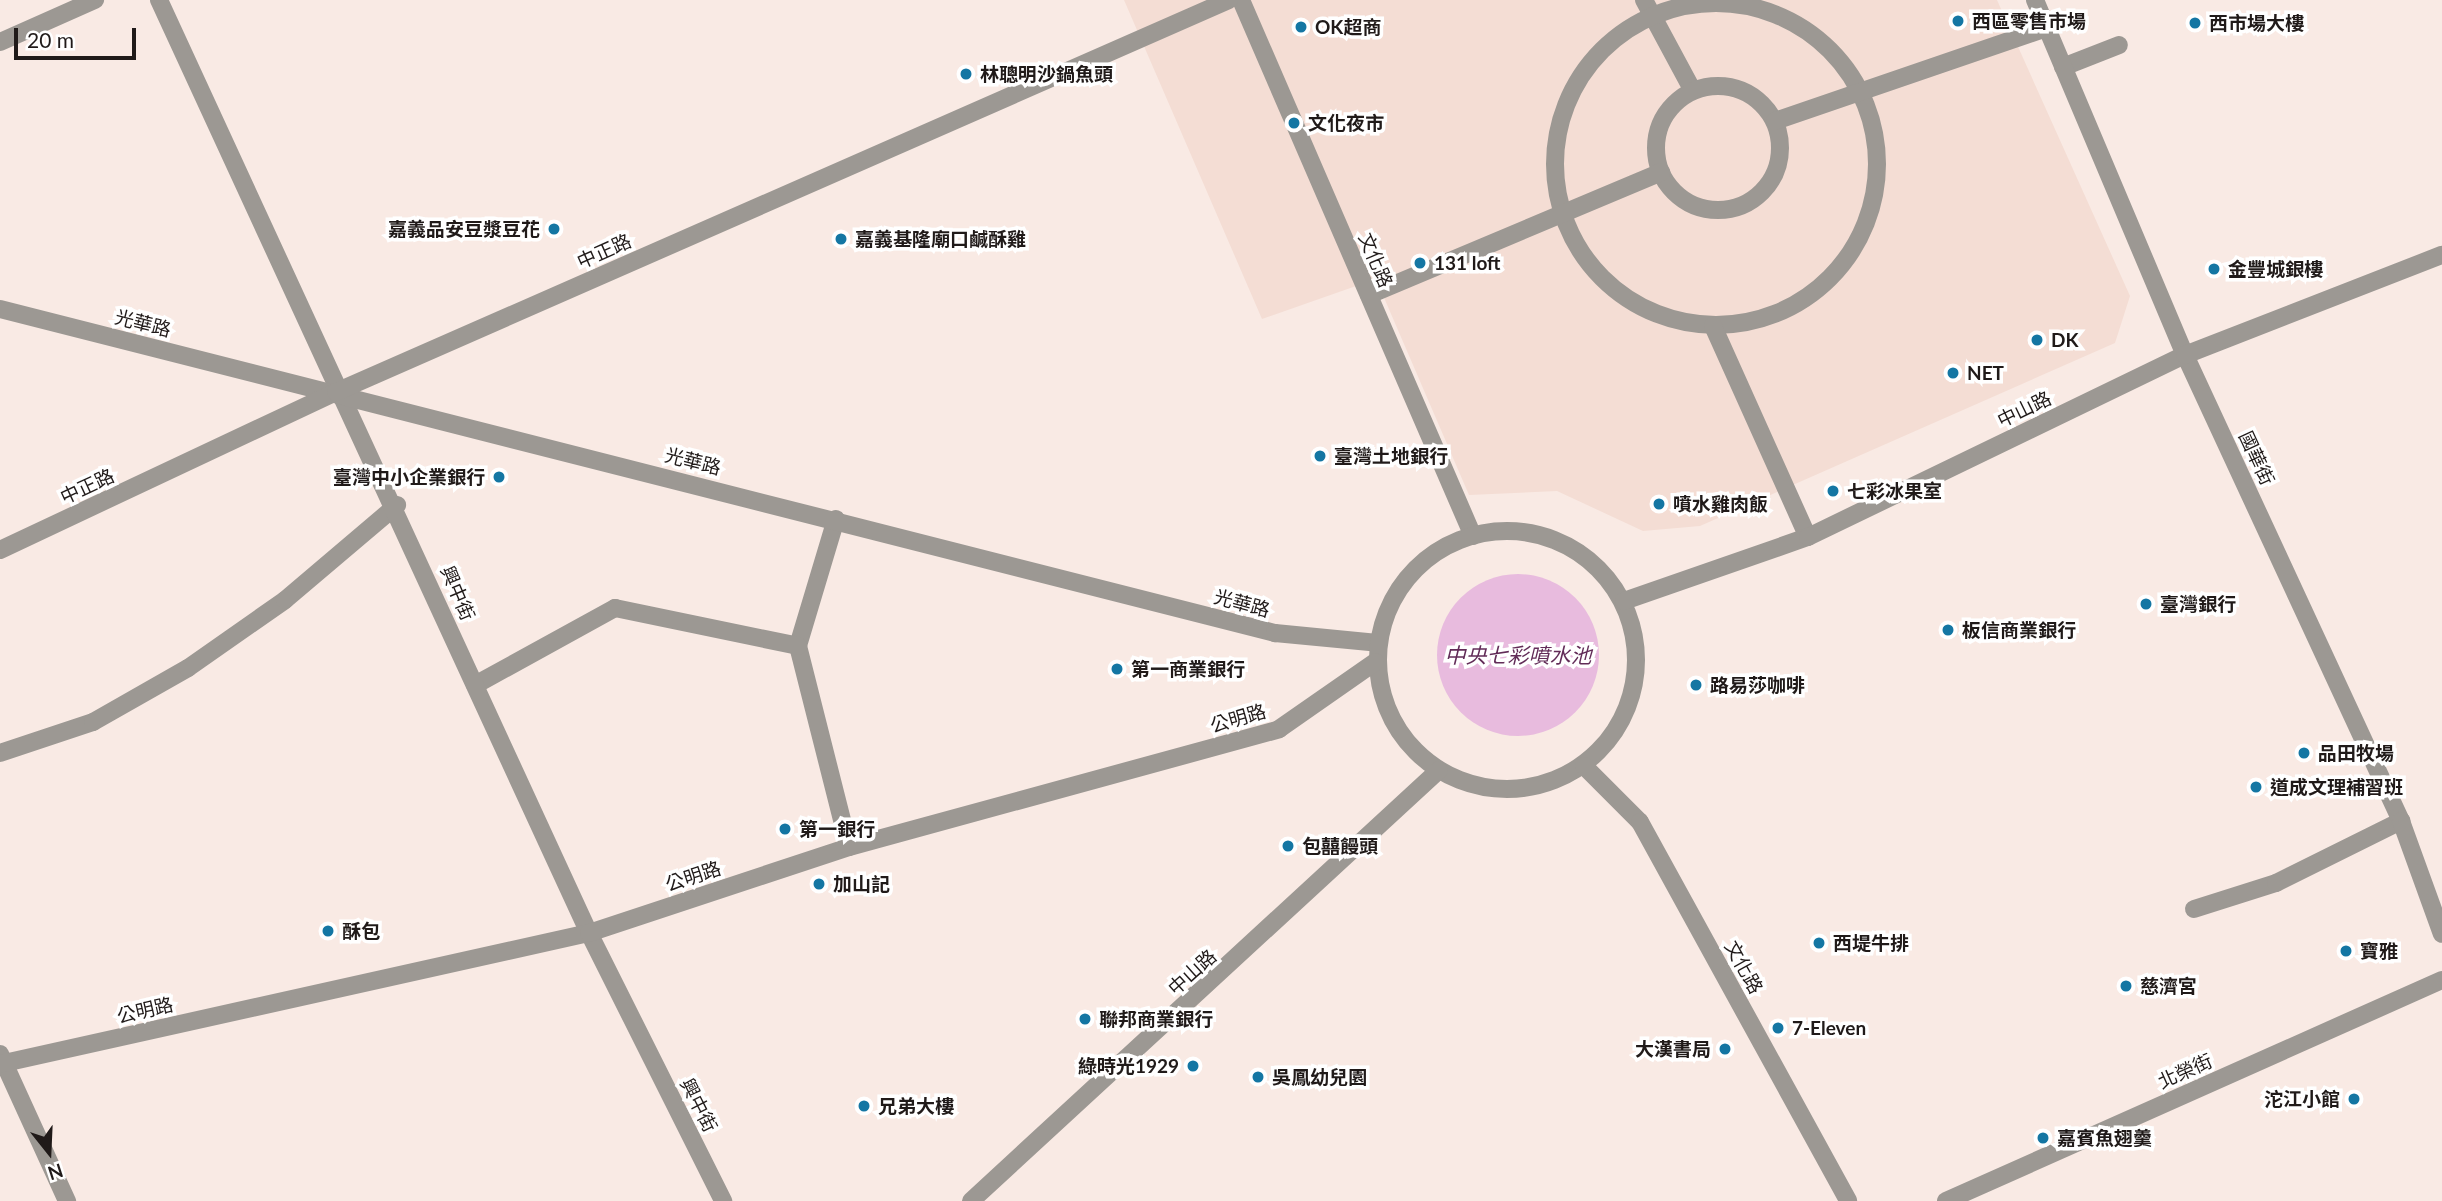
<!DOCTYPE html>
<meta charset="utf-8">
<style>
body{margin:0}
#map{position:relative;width:2442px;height:1201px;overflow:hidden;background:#f9eae4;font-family:Lato,"Noto Sans TC",sans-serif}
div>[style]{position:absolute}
.built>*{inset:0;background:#f4ddd4}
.water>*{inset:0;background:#e8bbde}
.round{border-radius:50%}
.service>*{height:18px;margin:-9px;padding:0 9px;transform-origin:9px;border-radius:9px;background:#9c9893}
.service>.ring{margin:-9px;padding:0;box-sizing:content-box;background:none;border:18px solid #9c9893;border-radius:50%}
.minor>*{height:18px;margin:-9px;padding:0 9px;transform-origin:9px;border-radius:9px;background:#9c9893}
.tertiary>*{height:18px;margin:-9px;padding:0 9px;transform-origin:9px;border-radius:9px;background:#9c9893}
.tertiary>.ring{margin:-9px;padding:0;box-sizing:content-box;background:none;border:18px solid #9c9893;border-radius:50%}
.dots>*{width:19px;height:19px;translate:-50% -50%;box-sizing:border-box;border:4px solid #fff;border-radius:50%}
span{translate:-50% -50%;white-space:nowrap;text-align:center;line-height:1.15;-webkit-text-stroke:7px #fff;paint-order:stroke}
.poi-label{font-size:19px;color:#201a19;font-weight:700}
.left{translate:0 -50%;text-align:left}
.right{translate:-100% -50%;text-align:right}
.street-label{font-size:19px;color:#201a19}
.water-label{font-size:21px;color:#622c58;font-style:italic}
.north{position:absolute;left:14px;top:1117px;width:70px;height:70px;-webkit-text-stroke:5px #fff;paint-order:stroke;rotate:162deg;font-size:19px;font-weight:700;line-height:28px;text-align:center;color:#201a19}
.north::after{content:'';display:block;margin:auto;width:24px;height:32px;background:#201a19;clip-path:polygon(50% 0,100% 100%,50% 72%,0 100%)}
.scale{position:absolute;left:14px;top:28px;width:122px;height:32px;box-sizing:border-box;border:4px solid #201a19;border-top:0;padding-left:9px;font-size:21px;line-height:24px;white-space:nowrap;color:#201a19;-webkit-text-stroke:5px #fff;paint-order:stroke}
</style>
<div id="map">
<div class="built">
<i style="clip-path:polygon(1124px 0,1997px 0,2130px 296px,2115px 343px,1700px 526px,1643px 531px,1557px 491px,1469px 495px,1376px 279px,1262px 319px)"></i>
</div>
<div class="water">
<i class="round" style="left:1437px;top:574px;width:162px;height:162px"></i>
</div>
<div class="service">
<i style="left:1644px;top:0;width:103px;rotate:61.7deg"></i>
<i class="ring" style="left:1555px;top:3px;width:304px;height:304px"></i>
<i style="left:2063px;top:67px;width:60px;rotate:-21.4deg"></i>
<i class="ring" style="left:1656px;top:86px;width:106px;height:106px"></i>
<i style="left:1775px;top:121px;width:287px;rotate:-18.9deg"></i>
<i style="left:1369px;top:295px;width:317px;rotate:-22.8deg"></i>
<i style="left:1713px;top:326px;width:231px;rotate:65.8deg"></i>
<i style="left:836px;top:519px;width:133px;rotate:106.7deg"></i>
<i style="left:798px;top:646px;width:207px;rotate:75.8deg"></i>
<i style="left:475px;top:685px;width:160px;rotate:-28.8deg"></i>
<i style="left:615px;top:608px;width:187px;rotate:11.7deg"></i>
<i style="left:0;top:753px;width:98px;rotate:-18.4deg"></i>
<i style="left:93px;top:722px;width:109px;rotate:-29.6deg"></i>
<i style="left:188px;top:668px;width:118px;rotate:-35deg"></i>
<i style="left:285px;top:600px;width:147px;rotate:-40.3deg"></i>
<i style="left:2194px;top:909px;width:86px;rotate:-17.6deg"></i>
<i style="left:2276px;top:883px;width:140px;rotate:-26.4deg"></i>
</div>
<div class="minor">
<i style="left:159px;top:0;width:1027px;rotate:65.26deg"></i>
<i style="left:589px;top:933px;width:300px;rotate:63.4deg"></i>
<i style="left:1241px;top:0;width:584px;rotate:66.6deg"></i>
<i style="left:2035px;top:0;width:385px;rotate:67.1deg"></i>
<i style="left:2185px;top:355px;width:514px;rotate:65.13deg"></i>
<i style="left:2401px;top:821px;width:120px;rotate:70.1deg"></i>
<i style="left:0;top:42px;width:104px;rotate:-23.9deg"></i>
<i style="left:0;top:309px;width:1316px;rotate:14.26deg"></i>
<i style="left:1275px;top:633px;width:103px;rotate:5.5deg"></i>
<i style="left:0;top:550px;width:371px;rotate:-25.2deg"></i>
<i style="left:336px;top:392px;width:975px;rotate:-23.7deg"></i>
<i style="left:0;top:1054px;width:162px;rotate:65.5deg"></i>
<i style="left:1946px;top:1201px;width:543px;rotate:-24.02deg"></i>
</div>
<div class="tertiary">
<i class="ring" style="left:1378px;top:531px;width:240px;height:240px"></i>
<i style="left:1624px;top:601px;width:195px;rotate:-19.2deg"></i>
<i style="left:1808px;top:537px;width:419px;rotate:-25.8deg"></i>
<i style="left:2185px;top:355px;width:276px;rotate:-21.3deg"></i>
<i style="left:1584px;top:766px;width:79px;rotate:45deg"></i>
<i style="left:1640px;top:822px;width:432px;rotate:61.2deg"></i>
<i style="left:0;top:1064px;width:603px;rotate:-12.54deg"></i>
<i style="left:589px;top:933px;width:274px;rotate:-18.3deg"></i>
<i style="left:849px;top:847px;width:446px;rotate:-15.3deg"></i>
<i style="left:1279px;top:729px;width:117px;rotate:-34.9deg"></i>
<i style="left:971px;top:1201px;width:636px;rotate:-42.64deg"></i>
</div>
<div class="dots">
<i style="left:1958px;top:21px;background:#1476a3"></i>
<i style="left:2195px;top:23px;background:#1476a3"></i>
<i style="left:1301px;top:27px;background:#1476a3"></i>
<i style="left:966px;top:74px;background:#1476a3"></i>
<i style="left:1294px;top:123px;background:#1476a3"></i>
<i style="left:554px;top:229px;background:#1476a3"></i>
<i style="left:841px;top:239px;background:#1476a3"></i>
<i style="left:1420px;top:263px;background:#1476a3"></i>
<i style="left:2214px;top:269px;background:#1476a3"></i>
<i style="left:2037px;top:340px;background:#1476a3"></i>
<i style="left:1953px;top:373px;background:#1476a3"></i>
<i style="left:1320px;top:456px;background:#1476a3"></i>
<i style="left:499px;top:477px;background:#1476a3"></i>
<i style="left:1833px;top:491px;background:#1476a3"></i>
<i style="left:1659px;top:504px;background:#1476a3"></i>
<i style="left:2146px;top:604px;background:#1476a3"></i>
<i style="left:1948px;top:630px;background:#1476a3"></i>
<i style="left:1117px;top:669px;background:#1476a3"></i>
<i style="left:1696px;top:685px;background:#1476a3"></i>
<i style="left:2304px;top:753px;background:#1476a3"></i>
<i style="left:2256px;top:787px;background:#1476a3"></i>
<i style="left:785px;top:829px;background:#1476a3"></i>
<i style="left:1288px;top:846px;background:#1476a3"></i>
<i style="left:819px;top:884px;background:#1476a3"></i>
<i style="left:328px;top:931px;background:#1476a3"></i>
<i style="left:1819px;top:943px;background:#1476a3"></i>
<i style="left:2346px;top:951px;background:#1476a3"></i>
<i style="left:2126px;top:986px;background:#1476a3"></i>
<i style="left:1085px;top:1019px;background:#1476a3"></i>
<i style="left:1778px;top:1028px;background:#1476a3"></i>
<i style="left:1725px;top:1049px;background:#1476a3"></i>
<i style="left:1193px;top:1066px;background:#1476a3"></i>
<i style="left:1258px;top:1077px;background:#1476a3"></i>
<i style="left:2354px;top:1099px;background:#1476a3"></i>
<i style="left:864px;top:1106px;background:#1476a3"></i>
<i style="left:2043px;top:1138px;background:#1476a3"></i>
</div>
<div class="poi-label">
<span class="left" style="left:1972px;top:21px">西區零售市場</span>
<span class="left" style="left:2209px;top:23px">西市場大樓</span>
<span class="left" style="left:1315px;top:27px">OK超商</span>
<span class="left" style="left:980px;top:74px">林聰明沙鍋魚頭</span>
<span class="left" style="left:1308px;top:123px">文化夜市</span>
<span class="right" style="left:540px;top:229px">嘉義品安豆漿豆花</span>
<span class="left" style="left:855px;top:239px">嘉義基隆廟口鹹酥雞</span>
<span class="left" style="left:1434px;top:263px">131 loft</span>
<span class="left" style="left:2228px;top:269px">金豐城銀樓</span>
<span class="left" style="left:2051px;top:340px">DK</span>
<span class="left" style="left:1967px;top:373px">NET</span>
<span class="left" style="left:1334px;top:456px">臺灣土地銀行</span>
<span class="right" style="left:485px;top:477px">臺灣中小企業銀行</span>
<span class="left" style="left:1847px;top:491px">七彩冰果室</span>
<span class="left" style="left:1673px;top:504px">噴水雞肉飯</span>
<span class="left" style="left:2160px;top:604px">臺灣銀行</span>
<span class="left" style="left:1962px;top:630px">板信商業銀行</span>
<span class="left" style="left:1131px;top:669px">第一商業銀行</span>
<span class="left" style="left:1710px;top:685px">路易莎咖啡</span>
<span class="left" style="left:2318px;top:753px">品田牧場</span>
<span class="left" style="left:2270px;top:787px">道成文理補習班</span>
<span class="left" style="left:799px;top:829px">第一銀行</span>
<span class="left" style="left:1302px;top:846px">包囍饅頭</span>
<span class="left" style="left:833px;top:884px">加山記</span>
<span class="left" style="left:342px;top:931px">酥包</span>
<span class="left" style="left:1833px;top:943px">西堤牛排</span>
<span class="left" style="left:2360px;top:951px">寶雅</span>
<span class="left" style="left:2140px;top:986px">慈濟宮</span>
<span class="left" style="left:1099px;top:1019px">聯邦商業銀行</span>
<span class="left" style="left:1792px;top:1028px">7-Eleven</span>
<span class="right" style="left:1711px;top:1049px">大漢書局</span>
<span class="right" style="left:1179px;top:1066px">綠時光1929</span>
<span class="left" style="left:1272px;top:1077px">吳鳳幼兒園</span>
<span class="right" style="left:2340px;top:1099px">沱江小館</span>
<span class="left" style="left:878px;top:1106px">兄弟大樓</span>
<span class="left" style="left:2057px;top:1138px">嘉賓魚翅羹</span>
</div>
<div class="street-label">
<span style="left:604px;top:251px;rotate:-24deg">中正路</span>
<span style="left:1376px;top:260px;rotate:67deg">文化路</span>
<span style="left:143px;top:323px;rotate:14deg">光華路</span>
<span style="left:2024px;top:409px;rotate:-26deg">中山路</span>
<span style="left:2257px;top:458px;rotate:65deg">國華街</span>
<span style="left:693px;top:461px;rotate:14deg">光華路</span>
<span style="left:87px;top:486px;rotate:-25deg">中正路</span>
<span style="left:458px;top:593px;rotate:67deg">興中街</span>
<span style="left:1242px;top:603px;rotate:15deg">光華路</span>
<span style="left:1238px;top:718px;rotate:-16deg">公明路</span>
<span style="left:693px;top:876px;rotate:-18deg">公明路</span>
<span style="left:1744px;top:967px;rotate:61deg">文化路</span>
<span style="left:1192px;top:972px;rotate:-42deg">中山路</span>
<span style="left:145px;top:1010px;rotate:-13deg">公明路</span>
<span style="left:2185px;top:1071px;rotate:-24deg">北榮街</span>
<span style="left:699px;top:1105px;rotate:63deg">興中街</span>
</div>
<div class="water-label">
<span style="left:1518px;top:655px">中央七彩噴水池</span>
</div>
<div class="north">N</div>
<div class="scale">20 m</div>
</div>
